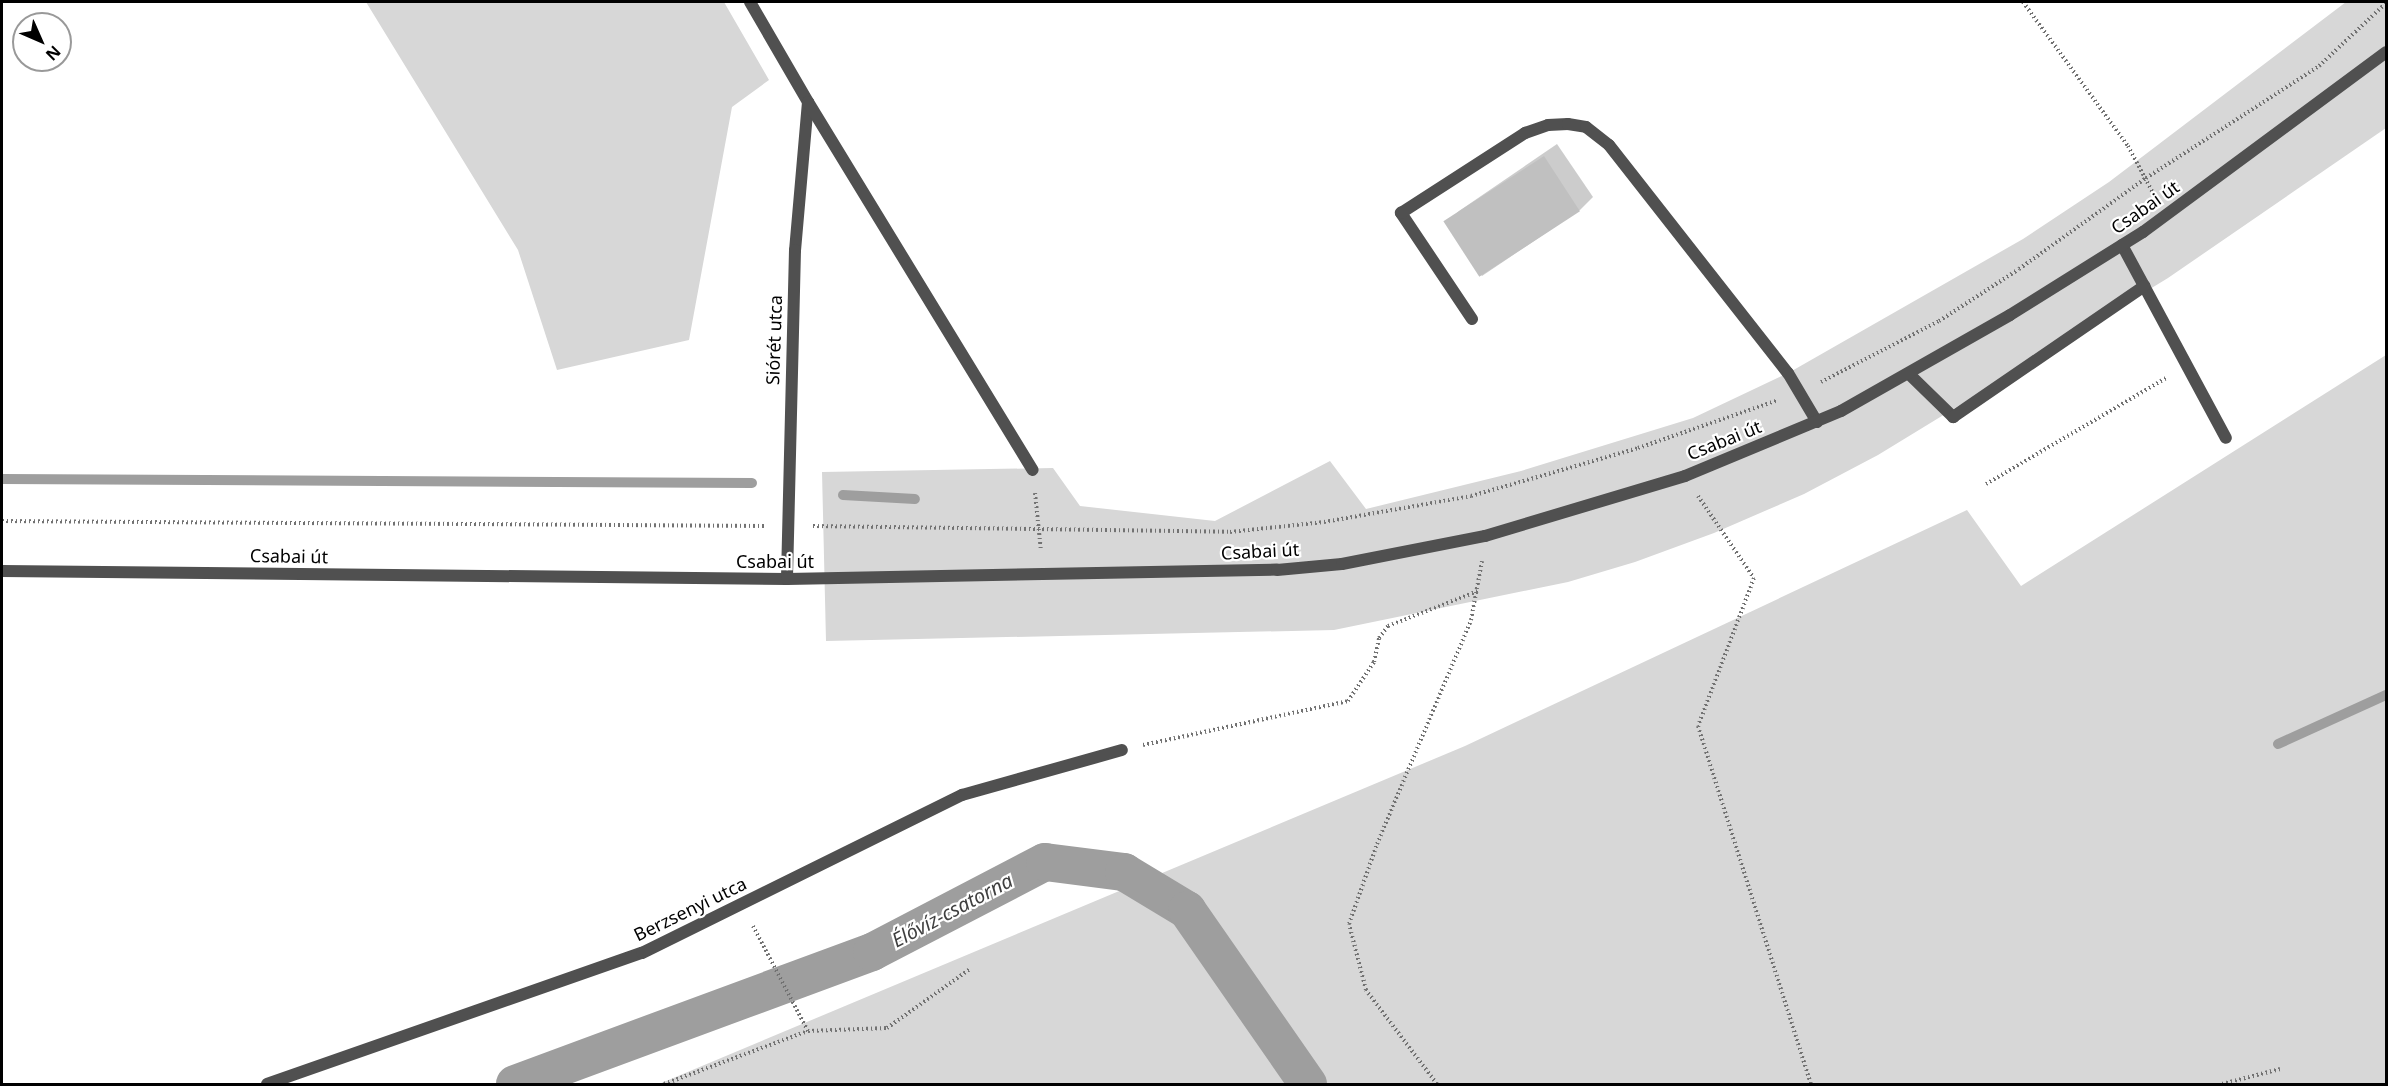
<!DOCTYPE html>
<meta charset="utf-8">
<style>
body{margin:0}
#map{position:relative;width:2388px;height:1086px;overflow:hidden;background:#fff;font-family:"Noto Sans",sans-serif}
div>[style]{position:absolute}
.green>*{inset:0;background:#d7d7d7}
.shadow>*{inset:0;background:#0003}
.stream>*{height:10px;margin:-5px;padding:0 5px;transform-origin:5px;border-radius:5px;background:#9e9e9e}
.canal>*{height:38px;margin:-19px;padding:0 19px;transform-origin:19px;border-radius:19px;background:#9e9e9e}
.building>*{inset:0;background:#c0c0c0;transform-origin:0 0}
.path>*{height:4px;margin-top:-2px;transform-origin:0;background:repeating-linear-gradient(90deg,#727272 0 1.5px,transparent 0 4.5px)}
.service>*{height:12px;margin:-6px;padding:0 6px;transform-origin:6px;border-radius:6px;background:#505050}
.minor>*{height:12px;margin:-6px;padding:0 6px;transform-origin:6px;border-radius:6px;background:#505050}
.tertiary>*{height:12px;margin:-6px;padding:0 6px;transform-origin:6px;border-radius:6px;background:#505050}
span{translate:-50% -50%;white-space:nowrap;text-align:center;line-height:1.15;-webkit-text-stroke:4.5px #fff;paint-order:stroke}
.street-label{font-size:18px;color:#000}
.water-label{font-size:20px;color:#3f3f3f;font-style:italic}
.frame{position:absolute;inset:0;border:3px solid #000;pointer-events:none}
.north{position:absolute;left:12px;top:12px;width:60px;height:60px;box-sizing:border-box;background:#fff;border:2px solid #999;border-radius:50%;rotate:135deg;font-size:16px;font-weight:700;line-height:24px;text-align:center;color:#000}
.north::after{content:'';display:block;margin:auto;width:21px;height:27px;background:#000;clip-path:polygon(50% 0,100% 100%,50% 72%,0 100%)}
</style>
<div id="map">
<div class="green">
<i style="clip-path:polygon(366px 2px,724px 2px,769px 80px,732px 107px,689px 340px,557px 370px,518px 250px)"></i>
<i style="clip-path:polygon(2346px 2px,2386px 2px,2386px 128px,2168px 278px,1878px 455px,1804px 494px,1714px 533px,1635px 562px,1568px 582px,1334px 630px,826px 641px,822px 472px,1053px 468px,1080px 506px,1215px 521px,1330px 461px,1366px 509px,1521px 471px,1693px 418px,1790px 372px,2023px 239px,2109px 182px)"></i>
<i style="clip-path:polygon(2386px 355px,2386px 1084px,659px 1084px,1465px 746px,1967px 510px,2021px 586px)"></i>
</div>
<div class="shadow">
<i style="clip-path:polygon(1557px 144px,1593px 197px,1580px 210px,1482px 276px,1446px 224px,1459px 211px)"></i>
</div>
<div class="stream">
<i style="left:2px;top:479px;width:750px;rotate:0.31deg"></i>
<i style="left:843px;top:495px;width:72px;rotate:3.2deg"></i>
<i style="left:2278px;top:744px;width:119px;rotate:-24.4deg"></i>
</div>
<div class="canal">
<i style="left:515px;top:1084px;width:381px;rotate:-20.3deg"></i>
<i style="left:872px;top:952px;width:195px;rotate:-27.5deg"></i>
<i style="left:1045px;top:862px;width:80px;rotate:7.2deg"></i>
<i style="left:1124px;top:872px;width:74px;rotate:31.1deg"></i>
<i style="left:1187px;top:910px;width:212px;rotate:55.2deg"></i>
</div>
<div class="building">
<i style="left:1544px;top:156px;width:66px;height:120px;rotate:57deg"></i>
</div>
<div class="path">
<i style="left:2023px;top:2px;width:178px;rotate:53.9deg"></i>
<i style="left:2128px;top:146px;width:55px;rotate:62deg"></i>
<i style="left:1821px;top:382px;width:133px;rotate:-27.3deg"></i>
<i style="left:1939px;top:321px;width:95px;rotate:-33deg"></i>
<i style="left:2019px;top:269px;width:156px;rotate:-35.6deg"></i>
<i style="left:2146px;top:178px;width:206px;rotate:-32.9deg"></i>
<i style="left:2319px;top:66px;width:92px;rotate:-43.2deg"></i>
<i style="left:1986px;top:484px;width:209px;rotate:-30.5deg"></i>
<i style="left:1035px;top:493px;width:58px;rotate:84.1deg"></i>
<i style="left:1698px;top:496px;width:99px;rotate:55.7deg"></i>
<i style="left:1754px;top:578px;width:158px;rotate:110.7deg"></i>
<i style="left:1698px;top:726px;width:375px;rotate:72.5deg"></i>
<i style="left:2px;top:521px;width:762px;rotate:0.38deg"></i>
<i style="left:813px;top:526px;width:417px;rotate:0.8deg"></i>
<i style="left:1230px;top:532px;width:95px;rotate:-6.1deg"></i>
<i style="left:1324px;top:522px;width:149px;rotate:-10deg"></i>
<i style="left:1471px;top:496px;width:174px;rotate:-16deg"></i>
<i style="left:1638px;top:448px;width:148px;rotate:-18.9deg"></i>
<i style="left:1143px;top:745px;width:210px;rotate:-12.1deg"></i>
<i style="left:1348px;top:701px;width:47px;rotate:-56.3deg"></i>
<i style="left:1374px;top:662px;width:25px;rotate:-78deg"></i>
<i style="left:1379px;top:638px;width:15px;rotate:-53deg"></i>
<i style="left:1388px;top:626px;width:97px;rotate:-21.3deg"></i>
<i style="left:753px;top:926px;width:119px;rotate:62.4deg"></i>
<i style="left:664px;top:1084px;width:153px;rotate:-20.2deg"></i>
<i style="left:808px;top:1031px;width:79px;rotate:-2.2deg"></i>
<i style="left:887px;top:1028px;width:102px;rotate:-35.4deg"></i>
<i style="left:1437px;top:1084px;width:118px;rotate:-127.1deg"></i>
<i style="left:1366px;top:990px;width:68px;rotate:-104.4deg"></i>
<i style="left:1349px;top:924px;width:85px;rotate:-70.7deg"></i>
<i style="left:1377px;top:844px;width:243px;rotate:-67.2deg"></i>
<i style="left:1471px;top:620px;width:60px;rotate:-79.4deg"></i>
<i style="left:2222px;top:1084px;width:60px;rotate:-14.5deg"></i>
</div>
<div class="service">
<i style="left:2122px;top:245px;width:219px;rotate:61.7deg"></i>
<i style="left:1472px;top:319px;width:128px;rotate:-123.8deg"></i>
<i style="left:1401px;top:213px;width:148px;rotate:-32.8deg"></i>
<i style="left:1525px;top:133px;width:24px;rotate:-19deg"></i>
<i style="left:1548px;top:125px;width:20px;rotate:-3deg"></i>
<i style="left:1568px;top:124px;width:18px;rotate:9deg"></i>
<i style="left:1586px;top:127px;width:29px;rotate:38deg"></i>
<i style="left:1609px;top:145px;width:290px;rotate:51.9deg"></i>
<i style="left:1788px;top:373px;width:57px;rotate:59.4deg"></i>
<i style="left:1909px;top:374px;width:62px;rotate:44.3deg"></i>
<i style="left:1953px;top:417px;width:232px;rotate:-34.4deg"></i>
</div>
<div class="minor">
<i style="left:750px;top:2px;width:116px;rotate:59.9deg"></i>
<i style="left:808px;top:102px;width:149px;rotate:95deg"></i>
<i style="left:795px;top:250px;width:329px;rotate:91.4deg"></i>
<i style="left:808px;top:102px;width:431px;rotate:58.6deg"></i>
<i style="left:267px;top:1084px;width:397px;rotate:-19.3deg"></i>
<i style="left:642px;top:953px;width:357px;rotate:-26.3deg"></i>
<i style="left:962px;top:795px;width:166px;rotate:-15.7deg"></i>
</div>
<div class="tertiary">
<i style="left:2px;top:571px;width:785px;rotate:0.58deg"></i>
<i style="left:787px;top:579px;width:490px;rotate:-1.1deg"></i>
<i style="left:1277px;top:570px;width:65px;rotate:-5.3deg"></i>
<i style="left:1342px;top:564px;width:146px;rotate:-11.1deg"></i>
<i style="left:1485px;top:536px;width:209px;rotate:-16.7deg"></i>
<i style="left:1685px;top:476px;width:169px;rotate:-22.6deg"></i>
<i style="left:1841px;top:411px;width:194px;rotate:-29.6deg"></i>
<i style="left:2010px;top:315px;width:157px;rotate:-32deg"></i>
<i style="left:2143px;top:232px;width:302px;rotate:-36.5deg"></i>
</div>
<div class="street-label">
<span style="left:2145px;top:207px;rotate:-35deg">Csabai út</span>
<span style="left:774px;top:340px;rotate:-88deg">Siórét utca</span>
<span style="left:1724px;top:440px;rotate:-22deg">Csabai út</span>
<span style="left:1260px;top:551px;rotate:-3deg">Csabai út</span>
<span style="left:289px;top:556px;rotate:1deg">Csabai út</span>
<span style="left:775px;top:561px">Csabai út</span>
<span style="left:690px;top:909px;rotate:-26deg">Berzsenyi utca</span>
</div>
<div class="water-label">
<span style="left:952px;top:910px;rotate:-28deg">Élővíz-csatorna</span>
</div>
<div class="frame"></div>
<div class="north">N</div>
</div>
